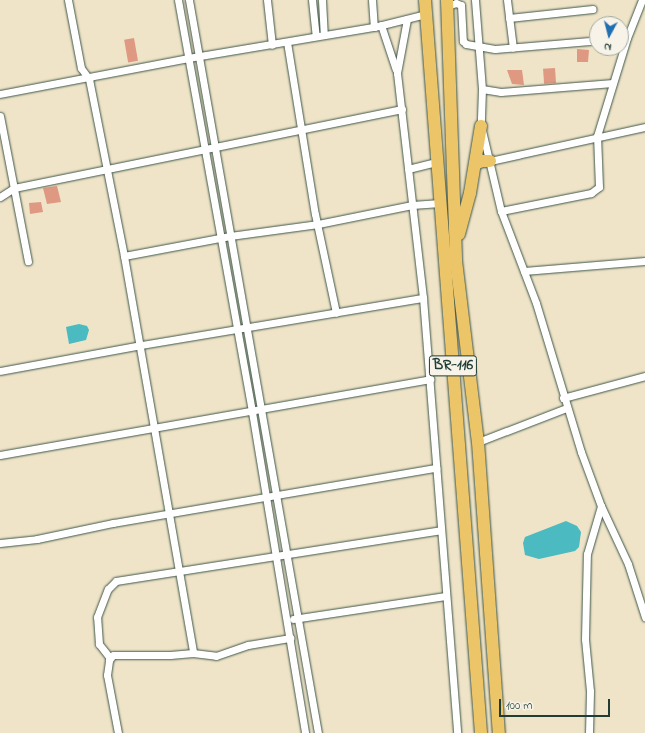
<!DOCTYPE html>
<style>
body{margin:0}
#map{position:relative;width:645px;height:733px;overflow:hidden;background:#efe4c7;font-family:"Indie Flower",sans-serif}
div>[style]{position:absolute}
.water>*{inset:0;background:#4bbac1}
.building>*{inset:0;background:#df9982;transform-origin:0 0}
.roads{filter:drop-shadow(0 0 1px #3e564a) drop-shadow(0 0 1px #3e564a)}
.minor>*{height:7px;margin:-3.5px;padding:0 3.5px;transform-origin:3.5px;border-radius:3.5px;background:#fff}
.trunk>*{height:12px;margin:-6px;padding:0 6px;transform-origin:6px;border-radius:6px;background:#edc569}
span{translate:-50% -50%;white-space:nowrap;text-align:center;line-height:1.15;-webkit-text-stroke:3px #f7f3e8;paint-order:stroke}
.shield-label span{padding:1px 3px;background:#f7f3e8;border:1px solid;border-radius:3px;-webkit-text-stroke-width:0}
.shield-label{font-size:15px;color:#1f3d34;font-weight:700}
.north{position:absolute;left:589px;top:16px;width:40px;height:40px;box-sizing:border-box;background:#f7f3e8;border:1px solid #a1aaa0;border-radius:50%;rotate:187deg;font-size:11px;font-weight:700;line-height:16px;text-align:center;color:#1f3d34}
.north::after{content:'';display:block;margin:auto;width:14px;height:18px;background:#1f6fb2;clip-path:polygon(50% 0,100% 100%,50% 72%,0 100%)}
.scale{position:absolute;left:499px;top:699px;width:111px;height:18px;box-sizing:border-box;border:2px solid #1f3d34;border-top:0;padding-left:5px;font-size:12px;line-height:14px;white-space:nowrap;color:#1f3d34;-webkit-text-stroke:3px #f7f3e8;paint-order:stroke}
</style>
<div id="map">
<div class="water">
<i style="clip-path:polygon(79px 324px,87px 326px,89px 330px,86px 340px,69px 344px,66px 327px)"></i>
<i style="clip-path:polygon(566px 521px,577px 526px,581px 532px,579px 547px,575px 551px,539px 559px,525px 555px,523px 543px,525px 537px)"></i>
</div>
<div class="building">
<i style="left:134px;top:38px;width:23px;height:10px;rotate:80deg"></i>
<i style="clip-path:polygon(577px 49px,589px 50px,588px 62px,577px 62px)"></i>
<i style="left:555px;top:68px;width:15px;height:12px;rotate:86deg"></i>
<i style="clip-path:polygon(507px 70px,522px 70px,524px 85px,512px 84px)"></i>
<i style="clip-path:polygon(57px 186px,61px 202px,47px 204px,43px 188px)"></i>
<i style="clip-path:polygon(41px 202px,43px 212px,30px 214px,29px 203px)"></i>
</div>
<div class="roads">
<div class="minor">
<i style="left:68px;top:0;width:69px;rotate:79.2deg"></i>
<i style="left:81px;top:68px;width:14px;rotate:54deg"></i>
<i style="left:89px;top:79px;width:180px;rotate:78.8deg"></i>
<i style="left:124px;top:256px;width:403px;rotate:80.1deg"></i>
<i style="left:178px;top:0;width:419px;rotate:79.8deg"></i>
<i style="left:252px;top:412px;width:325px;rotate:80.6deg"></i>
<i style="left:189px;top:0;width:744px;rotate:80.02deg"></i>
<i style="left:267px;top:0;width:45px;rotate:83.7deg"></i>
<i style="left:312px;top:0;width:36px;rotate:84deg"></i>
<i style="left:322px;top:0;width:35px;rotate:87deg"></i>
<i style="left:372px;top:0;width:27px;rotate:86deg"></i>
<i style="left:475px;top:0;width:89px;rotate:85.5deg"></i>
<i style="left:482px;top:89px;width:37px;rotate:92deg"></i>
<i style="left:481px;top:126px;width:87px;rotate:76.8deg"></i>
<i style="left:501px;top:211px;width:98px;rotate:69.2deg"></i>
<i style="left:536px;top:303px;width:156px;rotate:73.2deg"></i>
<i style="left:581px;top:452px;width:58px;rotate:69.7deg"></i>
<i style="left:601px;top:506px;width:64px;rotate:65deg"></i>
<i style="left:628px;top:564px;width:56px;rotate:72.2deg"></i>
<i style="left:507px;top:0;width:48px;rotate:82.9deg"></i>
<i style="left:447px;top:6px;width:9px;rotate:-18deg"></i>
<i style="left:456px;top:3px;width:5px;rotate:22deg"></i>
<i style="left:461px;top:5px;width:36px;rotate:87deg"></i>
<i style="left:463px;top:41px;width:4px;rotate:45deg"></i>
<i style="left:466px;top:44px;width:29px;rotate:10deg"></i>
<i style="left:495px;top:49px;width:95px;rotate:-4.8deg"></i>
<i style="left:509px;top:18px;width:84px;rotate:-6.1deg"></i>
<i style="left:407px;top:19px;width:55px;rotate:100.5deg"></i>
<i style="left:397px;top:73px;width:226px;rotate:83.4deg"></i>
<i style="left:423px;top:298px;width:436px;rotate:85.5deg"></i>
<i style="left:381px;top:25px;width:47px;rotate:71.6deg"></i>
<i style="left:287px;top:42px;width:174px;rotate:80.8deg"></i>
<i style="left:315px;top:214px;width:101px;rotate:78deg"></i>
<i style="left:482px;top:89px;width:19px;rotate:9deg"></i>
<i style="left:501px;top:92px;width:112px;rotate:-4.6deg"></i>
<i style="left:0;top:94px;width:191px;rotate:-10.8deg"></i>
<i style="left:188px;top:58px;width:189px;rotate:-9.5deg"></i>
<i style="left:374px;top:27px;width:54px;rotate:-14deg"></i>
<i style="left:0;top:116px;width:148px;rotate:79.1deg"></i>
<i style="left:490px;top:161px;width:159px;rotate:-12.4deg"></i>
<i style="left:408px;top:169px;width:30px;rotate:-14deg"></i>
<i style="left:0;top:197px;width:17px;rotate:-33deg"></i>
<i style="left:14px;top:188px;width:396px;rotate:-11.5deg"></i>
<i style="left:501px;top:211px;width:92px;rotate:-11.3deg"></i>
<i style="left:591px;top:193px;width:10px;rotate:-37deg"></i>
<i style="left:599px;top:187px;width:51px;rotate:-92.2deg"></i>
<i style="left:597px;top:136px;width:102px;rotate:-73deg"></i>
<i style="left:627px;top:38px;width:41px;rotate:-68.5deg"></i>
<i style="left:124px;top:256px;width:108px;rotate:-10.7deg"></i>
<i style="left:230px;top:236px;width:89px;rotate:-7.8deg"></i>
<i style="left:318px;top:224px;width:96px;rotate:-11.4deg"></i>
<i style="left:412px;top:205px;width:28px;rotate:-4deg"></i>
<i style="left:524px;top:271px;width:121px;rotate:-4.7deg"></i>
<i style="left:0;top:371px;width:143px;rotate:-10.4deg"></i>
<i style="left:141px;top:345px;width:286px;rotate:-9.5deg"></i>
<i style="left:563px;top:398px;width:85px;rotate:-15deg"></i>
<i style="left:478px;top:442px;width:94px;rotate:-21.1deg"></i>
<i style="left:0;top:455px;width:437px;rotate:-10deg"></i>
<i style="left:0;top:543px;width:37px;rotate:-6deg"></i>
<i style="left:37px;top:539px;width:78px;rotate:-11.9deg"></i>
<i style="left:113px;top:523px;width:328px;rotate:-9.7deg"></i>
<i style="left:293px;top:619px;width:154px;rotate:-8.6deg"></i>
<i style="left:110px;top:658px;width:18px;rotate:-128deg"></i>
<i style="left:99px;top:644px;width:27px;rotate:-94deg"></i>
<i style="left:97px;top:617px;width:30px;rotate:-69deg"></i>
<i style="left:108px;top:589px;width:11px;rotate:-45deg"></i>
<i style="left:116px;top:581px;width:328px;rotate:-8.9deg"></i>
<i style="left:118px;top:733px;width:59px;rotate:-100.7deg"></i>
<i style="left:107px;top:675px;width:15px;rotate:-82deg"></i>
<i style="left:109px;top:660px;width:6px;rotate:-51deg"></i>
<i style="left:113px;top:655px;width:57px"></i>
<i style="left:170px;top:655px;width:23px;rotate:-5deg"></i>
<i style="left:193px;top:653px;width:23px;rotate:7deg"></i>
<i style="left:216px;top:656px;width:34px;rotate:-19deg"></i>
<i style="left:248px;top:645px;width:43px;rotate:-9.5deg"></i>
<i style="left:589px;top:733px;width:42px;rotate:-88.6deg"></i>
<i style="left:590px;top:691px;width:52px;rotate:-95.5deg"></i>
<i style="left:585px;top:639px;width:85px;rotate:-88.7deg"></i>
<i style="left:587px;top:554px;width:50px;rotate:-73.7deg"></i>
</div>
<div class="trunk">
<i style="left:425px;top:0;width:735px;rotate:85.63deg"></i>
<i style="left:447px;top:0;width:261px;rotate:88deg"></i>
<i style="left:456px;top:261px;width:182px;rotate:83.1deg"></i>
<i style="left:478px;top:442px;width:292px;rotate:85.9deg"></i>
<i style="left:475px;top:164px;width:8px;rotate:-23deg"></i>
<i style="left:482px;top:161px;width:8px"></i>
<i style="left:459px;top:234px;width:42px;rotate:-75deg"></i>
<i style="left:470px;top:193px;width:68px;rotate:-80.7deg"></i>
</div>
</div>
<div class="shield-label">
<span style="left:453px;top:366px">BR-116</span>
</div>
<div class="north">N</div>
<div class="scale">100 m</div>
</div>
